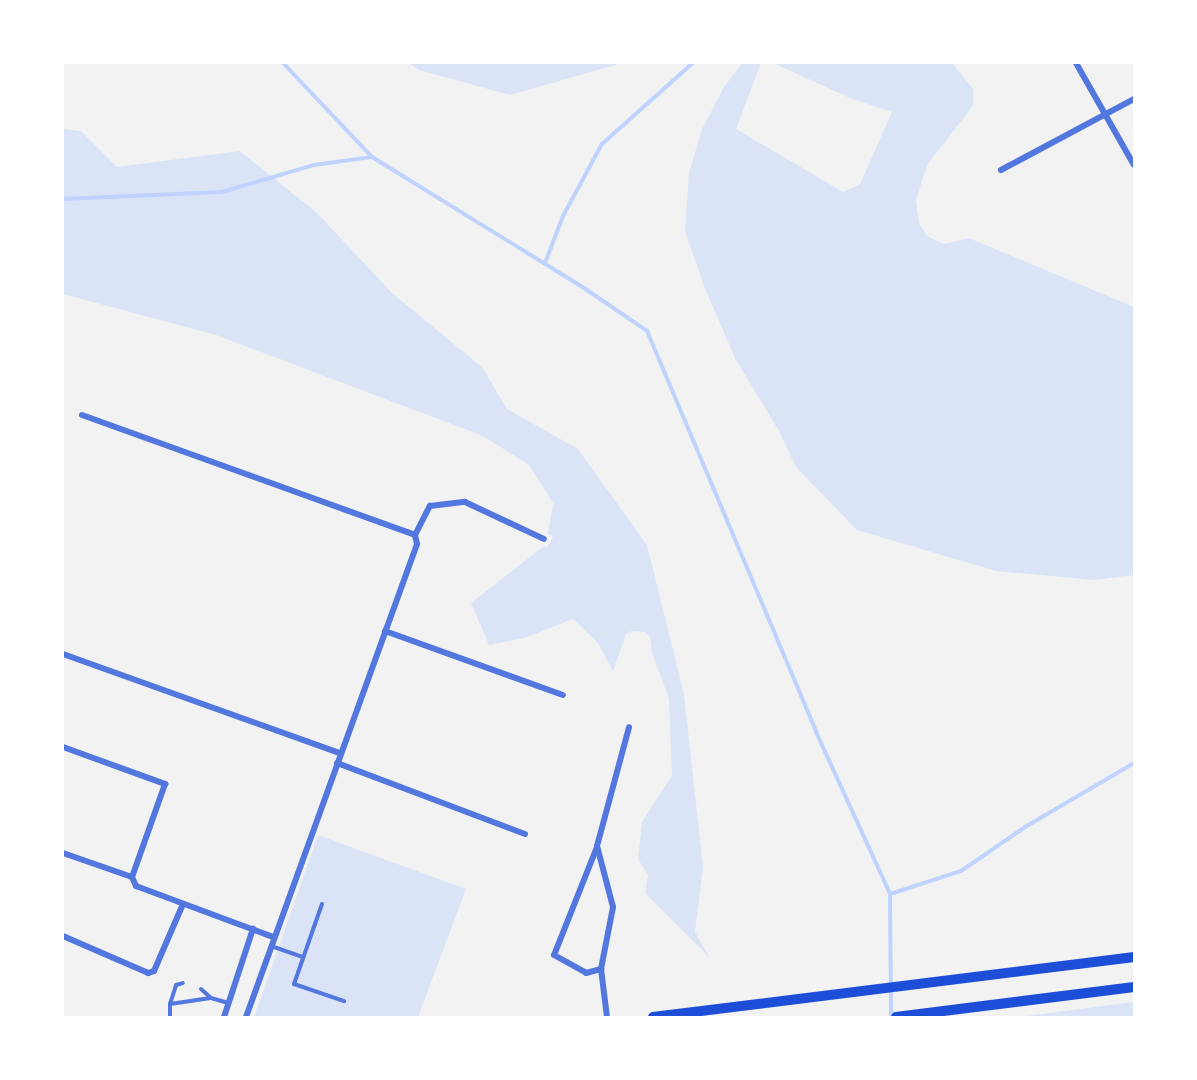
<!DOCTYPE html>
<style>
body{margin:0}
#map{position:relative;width:1197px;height:1080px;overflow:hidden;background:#f2f2f2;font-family:Helvetica,sans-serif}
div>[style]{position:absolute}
.green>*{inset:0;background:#dbe4f7}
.stream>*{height:4px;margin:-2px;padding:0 2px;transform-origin:2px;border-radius:2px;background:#bfd3fe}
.service>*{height:4px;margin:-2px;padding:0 2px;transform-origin:2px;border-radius:2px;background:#5277de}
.minor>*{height:6px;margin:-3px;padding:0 3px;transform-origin:3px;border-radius:3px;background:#5277de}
.secondary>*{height:10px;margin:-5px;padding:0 5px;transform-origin:5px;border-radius:5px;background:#1d4ed8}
span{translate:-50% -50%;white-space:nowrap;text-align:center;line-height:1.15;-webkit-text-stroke:6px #fff;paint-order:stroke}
.frame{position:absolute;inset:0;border:64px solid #fff;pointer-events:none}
</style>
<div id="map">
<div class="green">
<i style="clip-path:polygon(409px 63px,622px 63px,510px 95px,419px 70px)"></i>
<i style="clip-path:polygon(742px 63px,761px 63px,736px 129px,843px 192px,860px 184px,892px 112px,850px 98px,773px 63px,952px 63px,973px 89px,973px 106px,927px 165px,916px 200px,919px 223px,927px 236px,944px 244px,969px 238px,1134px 307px,1134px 575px,1094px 580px,996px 571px,857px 530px,796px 467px,779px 431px,736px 360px,705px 289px,685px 231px,689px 173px,702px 129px,724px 87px)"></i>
<i style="clip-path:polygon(63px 129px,81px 131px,117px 167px,240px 151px,317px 213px,393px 294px,482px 367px,507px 409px,578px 449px,647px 545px,684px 694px,703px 867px,695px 932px,710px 958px,645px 893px,648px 875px,638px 859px,642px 822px,672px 775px,669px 699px,652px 653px,650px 637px,645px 632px,632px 631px,626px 634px,613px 671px,597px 642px,573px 619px,524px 638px,489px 645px,471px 603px,544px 546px,547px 547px,553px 537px,548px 534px,553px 503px,529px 465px,483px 436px,216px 335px,63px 294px)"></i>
<i style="clip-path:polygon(318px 835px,466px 889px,418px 1017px,254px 1017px)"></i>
<i style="clip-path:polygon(1134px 1002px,1134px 1017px,1019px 1017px,1110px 1005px)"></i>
</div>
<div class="stream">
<i style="left:283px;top:63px;width:129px;rotate:46.6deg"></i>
<i style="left:372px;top:157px;width:253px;rotate:31.7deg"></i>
<i style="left:587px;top:290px;width:73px;rotate:34.3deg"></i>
<i style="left:647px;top:331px;width:435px;rotate:67.1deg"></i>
<i style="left:816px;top:732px;width:178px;rotate:65.4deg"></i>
<i style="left:890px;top:894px;width:123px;rotate:89.5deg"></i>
<i style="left:63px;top:199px;width:159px;rotate:-2.5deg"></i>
<i style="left:222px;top:192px;width:96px;rotate:-16.4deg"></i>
<i style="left:314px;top:165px;width:59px;rotate:-7.9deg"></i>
<i style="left:545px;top:263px;width:50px;rotate:-69deg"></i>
<i style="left:563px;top:216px;width:82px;rotate:-61.6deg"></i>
<i style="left:602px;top:144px;width:122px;rotate:-41.7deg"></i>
<i style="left:890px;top:894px;width:75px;rotate:-17.9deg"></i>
<i style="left:961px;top:871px;width:78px;rotate:-34.5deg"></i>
<i style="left:1025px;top:827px;width:126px;rotate:-30.4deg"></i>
</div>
<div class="service">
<i style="left:322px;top:904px;width:85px;rotate:109.3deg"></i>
<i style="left:294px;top:984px;width:53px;rotate:18.8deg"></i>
<i style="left:271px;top:946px;width:34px;rotate:19deg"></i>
<i style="left:201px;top:989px;width:12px;rotate:42deg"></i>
<i style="left:170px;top:1004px;width:20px;rotate:-72deg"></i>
<i style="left:176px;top:985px;width:7px;rotate:-16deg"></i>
<i style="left:170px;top:1017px;width:13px;rotate:-90deg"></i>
<i style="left:170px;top:1004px;width:41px;rotate:-8.3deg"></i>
<i style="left:211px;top:998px;width:18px;rotate:16deg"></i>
</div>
<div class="minor">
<i style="left:1076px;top:63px;width:117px;rotate:60.4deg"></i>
<i style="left:1001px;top:170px;width:151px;rotate:-28.1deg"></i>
<i style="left:82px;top:415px;width:354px;rotate:19.8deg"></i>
<i style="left:385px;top:631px;width:189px;rotate:19.8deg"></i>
<i style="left:63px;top:654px;width:294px;rotate:19.7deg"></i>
<i style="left:63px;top:747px;width:109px;rotate:19.9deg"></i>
<i style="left:165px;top:784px;width:99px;rotate:109.5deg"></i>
<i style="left:337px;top:763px;width:201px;rotate:20.7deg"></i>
<i style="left:597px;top:847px;width:116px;rotate:111.7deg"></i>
<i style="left:554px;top:955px;width:37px;rotate:29deg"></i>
<i style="left:586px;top:973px;width:16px;rotate:-15deg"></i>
<i style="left:63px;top:853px;width:73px;rotate:19.2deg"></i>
<i style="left:132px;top:877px;width:10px;rotate:66deg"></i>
<i style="left:136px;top:886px;width:146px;rotate:20.4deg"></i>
<i style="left:63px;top:936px;width:93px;rotate:23.5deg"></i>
<i style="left:148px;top:973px;width:6px;rotate:-18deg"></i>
<i style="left:154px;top:971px;width:73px;rotate:-66.6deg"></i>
<i style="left:224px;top:1017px;width:93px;rotate:-71.8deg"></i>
<i style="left:246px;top:1017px;width:503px;rotate:-70.12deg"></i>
<i style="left:417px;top:544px;width:9px;rotate:-103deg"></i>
<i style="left:415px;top:535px;width:33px;rotate:-63deg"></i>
<i style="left:430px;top:506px;width:35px;rotate:-7deg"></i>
<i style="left:465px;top:502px;width:87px;rotate:25.1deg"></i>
<i style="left:607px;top:1017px;width:48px;rotate:-97.1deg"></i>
<i style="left:601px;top:969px;width:63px;rotate:-79deg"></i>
<i style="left:613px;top:907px;width:63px;rotate:-104.7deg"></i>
<i style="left:597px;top:846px;width:123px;rotate:-74.9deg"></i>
</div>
<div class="secondary">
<i style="left:653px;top:1017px;width:485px;rotate:-7.1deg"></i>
<i style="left:896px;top:1017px;width:240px;rotate:-7.2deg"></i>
</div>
<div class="frame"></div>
</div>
